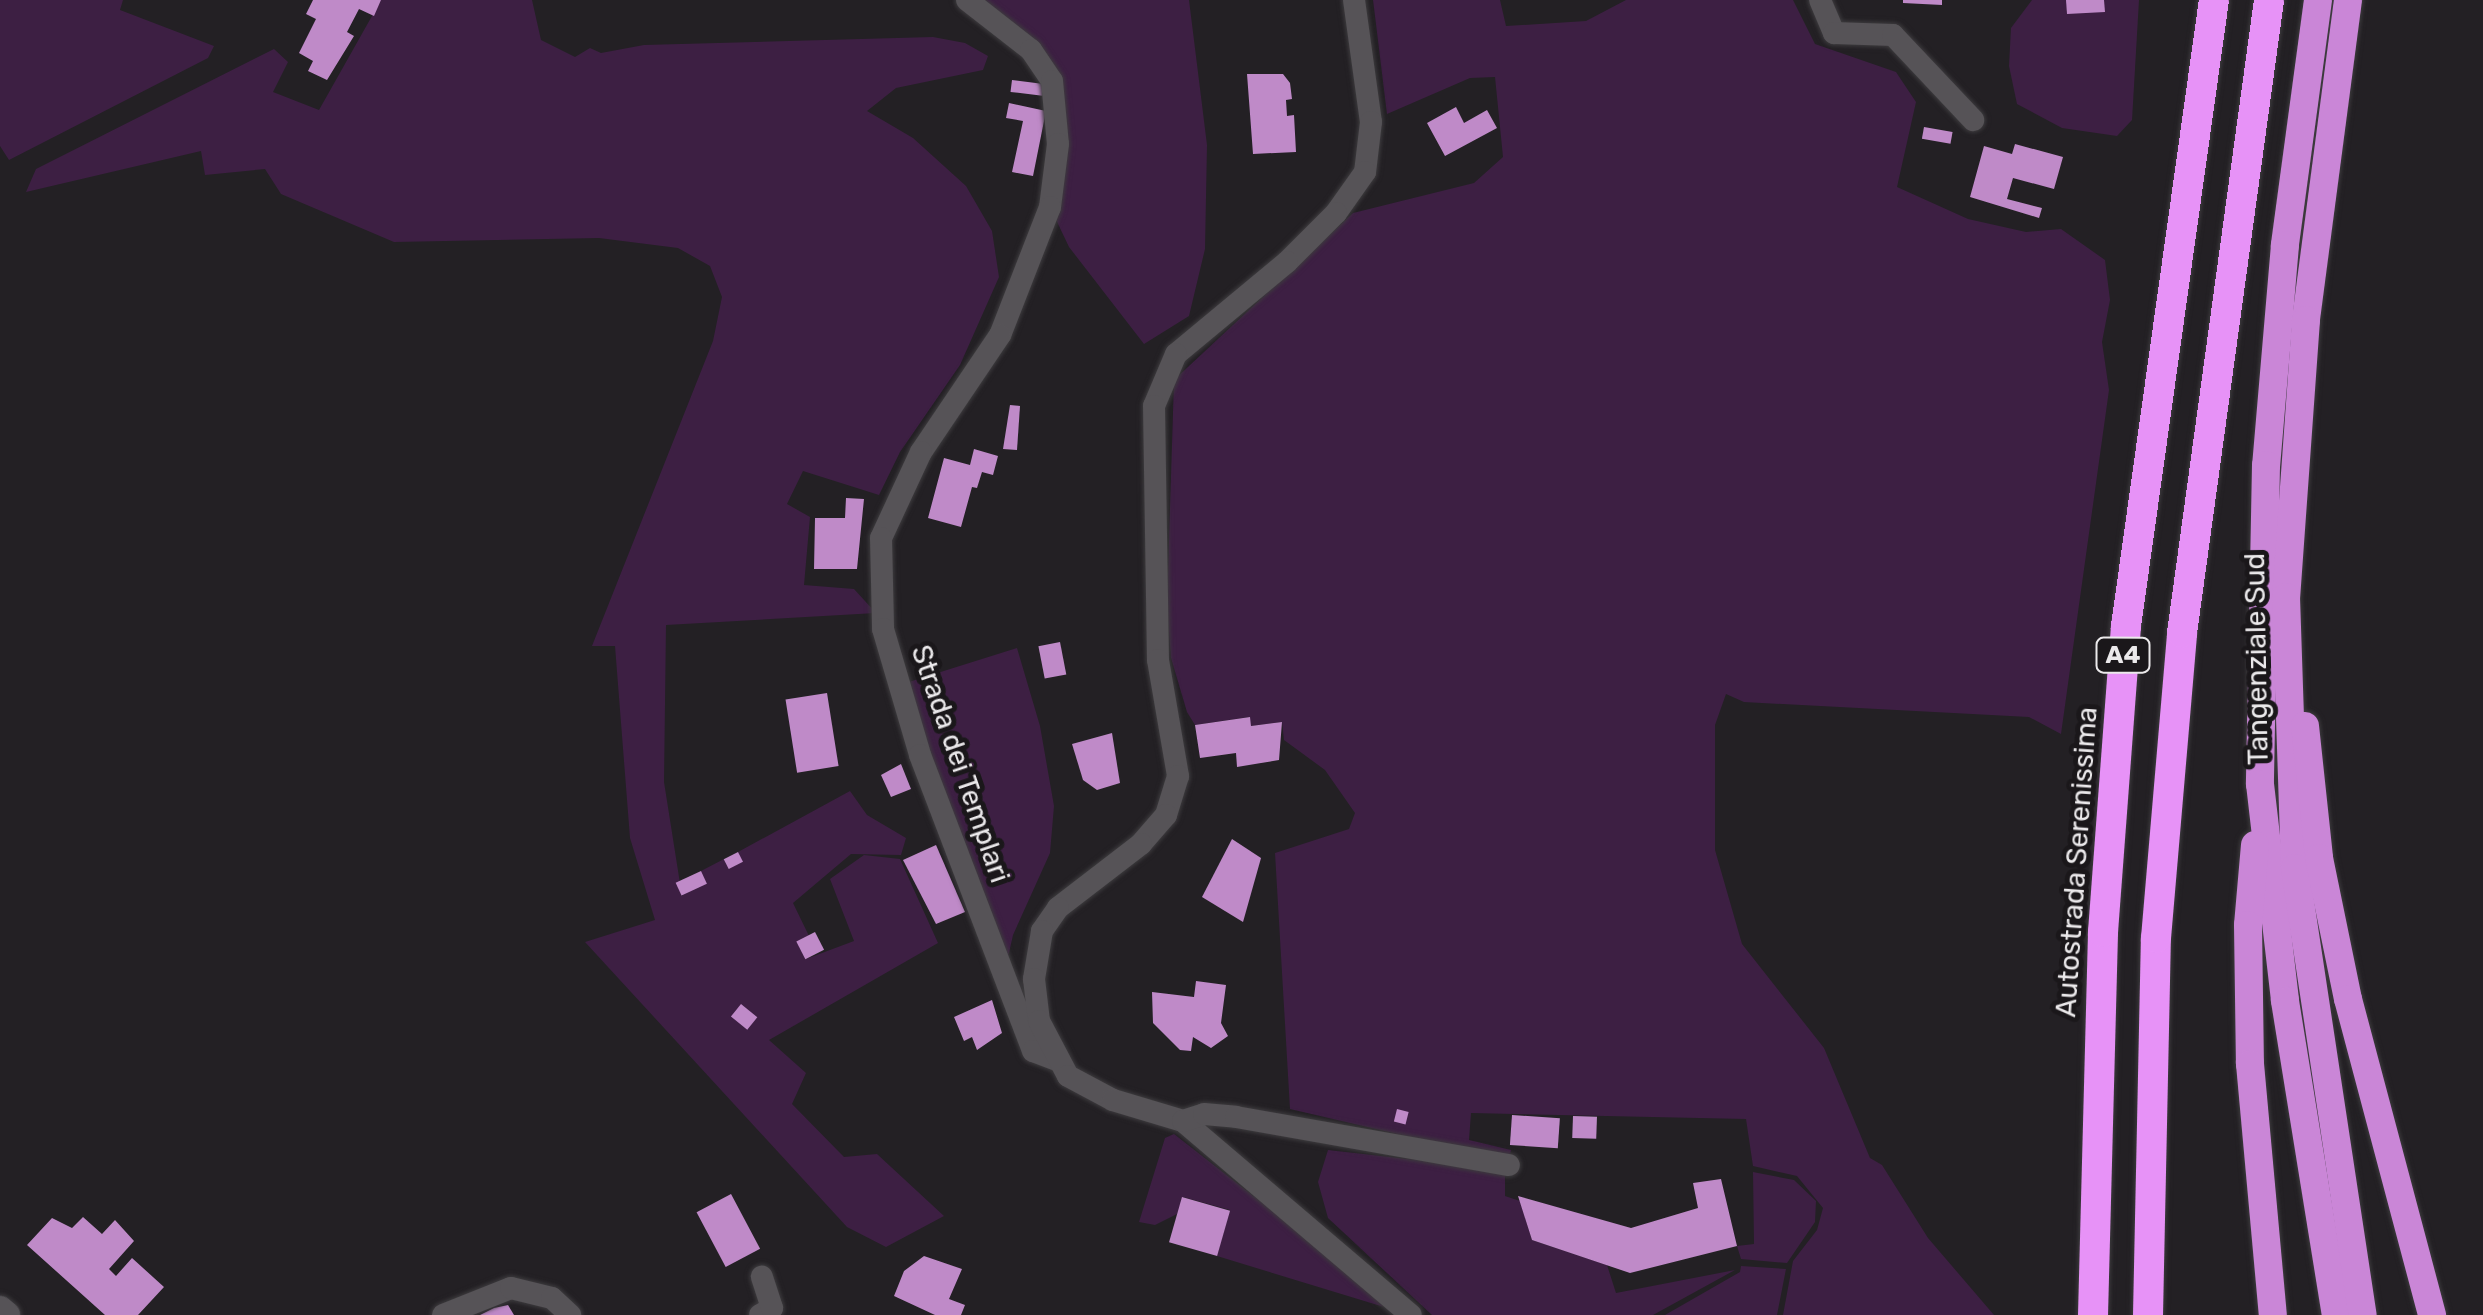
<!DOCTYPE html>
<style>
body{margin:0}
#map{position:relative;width:2483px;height:1315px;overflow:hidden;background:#232024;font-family:Rubik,sans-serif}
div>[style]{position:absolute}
.green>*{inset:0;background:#3d1f43}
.building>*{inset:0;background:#bf8ac8;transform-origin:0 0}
.roads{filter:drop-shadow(0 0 2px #3d3b3e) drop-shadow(0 0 2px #3d3b3e)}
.minor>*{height:22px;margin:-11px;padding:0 11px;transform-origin:11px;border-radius:11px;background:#565357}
.tertiary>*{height:28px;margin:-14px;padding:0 14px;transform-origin:14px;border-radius:14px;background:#565357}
.trunk>*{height:28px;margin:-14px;padding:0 14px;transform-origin:14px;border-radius:14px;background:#ca86d7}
.motorway>*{height:30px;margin:-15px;padding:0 15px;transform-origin:15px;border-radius:15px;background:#e792f7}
span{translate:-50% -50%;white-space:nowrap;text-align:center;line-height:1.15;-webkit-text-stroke:10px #1a171a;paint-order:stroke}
.shield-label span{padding:2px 8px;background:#1a171a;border:2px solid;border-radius:8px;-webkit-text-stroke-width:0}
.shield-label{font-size:25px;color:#ebe9eb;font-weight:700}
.street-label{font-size:28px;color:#ebe9eb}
</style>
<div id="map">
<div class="green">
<i style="clip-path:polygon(0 0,123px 0,120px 10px,214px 46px,208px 58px,9px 160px,0 146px)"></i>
<i style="clip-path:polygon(381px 0,532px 0,541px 40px,575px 57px,590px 48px,601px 53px,644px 45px,933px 37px,965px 43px,988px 56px,983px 70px,896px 88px,867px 111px,913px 138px,966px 186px,992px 231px,999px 277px,960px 365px,900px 452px,879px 495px,803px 471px,787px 504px,810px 517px,804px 585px,854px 589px,876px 613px,666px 625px,664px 782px,682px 896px,701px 871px,724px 859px,729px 868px,742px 862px,738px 852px,850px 791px,867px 815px,906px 838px,901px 855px,851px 854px,793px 903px,809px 936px,797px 942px,806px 959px,854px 941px,830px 879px,864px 855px,900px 859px,938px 943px,769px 1040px,806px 1073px,792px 1104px,844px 1157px,877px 1154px,944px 1216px,886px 1247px,847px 1227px,585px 942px,655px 920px,630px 838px,615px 646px,592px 646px,713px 341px,722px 297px,710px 266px,678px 248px,599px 238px,394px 242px,281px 194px,265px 169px,205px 175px,201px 151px,26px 192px,36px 169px,274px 49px,288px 62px,273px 92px,319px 110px)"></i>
<i style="clip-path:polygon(967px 0,1189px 0,1207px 145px,1205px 249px,1189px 316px,1144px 344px,1069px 247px,1050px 207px,1052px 81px)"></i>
<i style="clip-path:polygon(1373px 0,1500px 0,1506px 26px,1586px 21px,1626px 0,1793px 0,1815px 44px,1896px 72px,1916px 102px,1897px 187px,1968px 219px,2026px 232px,2061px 229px,2105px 260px,2110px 300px,2102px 342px,2109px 390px,2061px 734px,2029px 717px,1744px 702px,1726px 694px,1715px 725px,1715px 850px,1742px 944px,1824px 1048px,1870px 1158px,1882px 1165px,1928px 1238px,1994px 1315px,1783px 1315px,1793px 1261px,1817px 1230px,1823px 1208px,1797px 1176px,1753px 1166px,1746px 1119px,1471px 1113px,1469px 1140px,1511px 1150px,1509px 1160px,1290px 1109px,1275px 853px,1349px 829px,1355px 813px,1325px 770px,1284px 740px,1282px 722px,1251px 726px,1249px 717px,1195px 725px,1187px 712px,1171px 658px,1167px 605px,1174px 380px,1353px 213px,1474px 183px,1503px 157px,1495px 77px,1470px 78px,1387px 114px)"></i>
<i style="clip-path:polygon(2032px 0,2139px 0,2132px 120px,2117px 136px,2062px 128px,2017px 104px,2009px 66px,2011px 28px)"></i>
<i style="clip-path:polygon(1017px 648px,1040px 726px,1054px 806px,1050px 853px,1013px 935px,1005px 971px,896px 686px)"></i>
<i style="clip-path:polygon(1174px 1134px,1352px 1273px,1384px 1307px,1217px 1256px,1230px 1210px,1183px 1197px,1177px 1214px,1155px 1225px,1139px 1222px,1165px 1138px)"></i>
<i style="clip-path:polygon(1328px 1150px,1505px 1170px,1505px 1196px,1520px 1201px,1532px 1240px,1607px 1265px,1616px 1293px,1735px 1270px,1653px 1315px,1432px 1315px,1328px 1218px,1318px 1182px)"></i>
<i style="clip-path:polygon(1753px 1172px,1794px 1180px,1816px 1201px,1815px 1222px,1787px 1263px,1741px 1259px,1737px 1246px,1754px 1244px)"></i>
<i style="clip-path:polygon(1741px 1266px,1786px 1269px,1777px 1315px,1665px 1315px,1740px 1272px)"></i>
</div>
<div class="building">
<i style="clip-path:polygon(313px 0,381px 0,374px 16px,359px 9px,347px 32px,354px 36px,327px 80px,308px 71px,313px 61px,299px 53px,316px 19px,306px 14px)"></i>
<i style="clip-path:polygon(1903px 0,1942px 0,1942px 5px,1903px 3px)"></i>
<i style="clip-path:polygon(2066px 0,2104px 0,2105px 12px,2067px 14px)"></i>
<i style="clip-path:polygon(1247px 74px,1283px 74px,1290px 83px,1292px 99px,1286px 100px,1287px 116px,1294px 115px,1296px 152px,1253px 154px)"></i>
<i style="left:1012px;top:80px;width:32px;height:12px;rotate:7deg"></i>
<i style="clip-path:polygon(1009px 103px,1046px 111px,1033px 176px,1012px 172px,1023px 121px,1006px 118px)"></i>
<i style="clip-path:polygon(1456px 107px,1464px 123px,1487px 110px,1497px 128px,1445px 156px,1427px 123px)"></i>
<i style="left:1924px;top:127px;width:29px;height:12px;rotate:10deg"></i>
<i style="clip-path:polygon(2015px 144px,2063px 157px,2054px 189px,2013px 178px,2007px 199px,2042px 208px,2039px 218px,1970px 197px,1984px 146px,2012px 154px)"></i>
<i style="clip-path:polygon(1010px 405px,1020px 406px,1017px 450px,1003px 449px)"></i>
<i style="clip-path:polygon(974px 449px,998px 456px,993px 475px,982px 472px,977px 488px,972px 487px,961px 527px,928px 518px,944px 458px,970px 465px)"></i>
<i style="clip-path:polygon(846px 498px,864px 499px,857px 569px,814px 569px,815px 518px,845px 518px)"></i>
<i style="left:1060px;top:642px;width:33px;height:22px;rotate:79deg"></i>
<i style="left:827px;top:693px;width:74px;height:42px;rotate:81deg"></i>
<i style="clip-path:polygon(1250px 717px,1251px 726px,1282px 722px,1279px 760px,1237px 767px,1236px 753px,1200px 758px,1195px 725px)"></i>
<i style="clip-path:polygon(1112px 733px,1120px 783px,1097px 790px,1083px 780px,1072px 744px)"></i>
<i style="clip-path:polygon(901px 764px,911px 789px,891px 797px,881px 775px)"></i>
<i style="clip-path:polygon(1232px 839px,1261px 858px,1243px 922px,1202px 897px)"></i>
<i style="clip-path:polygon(936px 845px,965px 912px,936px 924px,903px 860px)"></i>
<i style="left:738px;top:852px;width:11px;height:16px;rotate:63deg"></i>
<i style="left:701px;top:871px;width:14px;height:28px;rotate:65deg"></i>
<i style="left:815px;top:932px;width:20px;height:21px;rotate:63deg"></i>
<i style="clip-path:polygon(1196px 981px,1226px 985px,1221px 1023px,1228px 1036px,1211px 1048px,1193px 1037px,1191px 1051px,1180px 1050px,1153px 1023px,1152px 992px,1194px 997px)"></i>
<i style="clip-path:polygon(992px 1000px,1002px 1033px,977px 1050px,972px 1037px,964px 1041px,954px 1017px)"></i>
<i style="left:741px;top:1004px;width:21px;height:16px;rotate:39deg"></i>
<i style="left:1397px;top:1109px;width:12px;height:13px;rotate:14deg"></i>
<i style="left:1512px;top:1115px;width:48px;height:30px;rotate:4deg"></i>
<i style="left:1573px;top:1116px;width:24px;height:22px;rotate:2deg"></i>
<i style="clip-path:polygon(1721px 1179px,1737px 1246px,1630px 1273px,1532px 1240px,1518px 1196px,1631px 1228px,1698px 1208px,1693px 1183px)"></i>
<i style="left:731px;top:1194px;width:62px;height:39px;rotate:62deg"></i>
<i style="left:1182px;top:1197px;width:50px;height:47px;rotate:16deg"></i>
<i style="clip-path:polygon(83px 1217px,102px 1234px,115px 1220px,134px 1241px,109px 1269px,116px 1276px,132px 1258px,164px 1287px,138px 1315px,105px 1315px,27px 1245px,52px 1218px,72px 1228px)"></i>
<i style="clip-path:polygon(924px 1256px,962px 1269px,949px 1299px,965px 1305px,961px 1315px,935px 1315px,894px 1296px,904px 1271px)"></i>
<i style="clip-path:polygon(508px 1305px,514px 1315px,480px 1315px,494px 1308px)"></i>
</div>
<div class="roads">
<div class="minor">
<i style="left:967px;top:0;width:81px;rotate:38deg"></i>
<i style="left:1031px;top:50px;width:37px;rotate:56deg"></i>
<i style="left:1052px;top:81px;width:63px;rotate:84.6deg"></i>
<i style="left:1058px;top:144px;width:64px;rotate:97.2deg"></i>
<i style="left:1050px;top:207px;width:137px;rotate:111.3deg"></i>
<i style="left:1000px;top:335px;width:141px;rotate:124deg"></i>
<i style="left:921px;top:452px;width:95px;rotate:114.9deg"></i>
<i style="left:881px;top:538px;width:91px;rotate:88.7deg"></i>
<i style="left:883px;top:629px;width:131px;rotate:73.6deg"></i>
<i style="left:920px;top:755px;width:317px;rotate:69.1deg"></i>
<i style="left:1033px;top:1051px;width:26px;rotate:21deg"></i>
<i style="left:1354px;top:0;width:123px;rotate:82.1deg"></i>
<i style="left:1371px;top:122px;width:50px;rotate:96.8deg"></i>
<i style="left:1365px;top:172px;width:50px;rotate:125.3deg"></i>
<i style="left:1336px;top:213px;width:69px;rotate:135deg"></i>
<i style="left:1287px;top:262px;width:144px;rotate:140.3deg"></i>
<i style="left:1176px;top:354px;width:56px;rotate:112.9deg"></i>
<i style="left:1154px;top:406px;width:254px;rotate:89.1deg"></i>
<i style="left:1158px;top:660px;width:118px;rotate:80.2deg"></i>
<i style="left:1178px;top:776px;width:41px;rotate:107.1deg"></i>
<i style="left:1166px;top:815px;width:38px;rotate:131deg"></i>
<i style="left:1141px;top:844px;width:105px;rotate:142.4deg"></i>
<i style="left:1058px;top:908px;width:28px;rotate:125deg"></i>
<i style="left:1042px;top:931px;width:49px;rotate:99.5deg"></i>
<i style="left:1034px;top:979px;width:42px;rotate:83.2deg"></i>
<i style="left:1039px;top:1021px;width:62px;rotate:62.2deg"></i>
<i style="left:1068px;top:1076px;width:51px;rotate:28.1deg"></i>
<i style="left:1113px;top:1100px;width:73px;rotate:16.7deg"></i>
<i style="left:1183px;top:1121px;width:299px;rotate:40.4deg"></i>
<i style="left:1820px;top:0;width:36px;rotate:67deg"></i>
<i style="left:1834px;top:33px;width:59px;rotate:1.9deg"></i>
<i style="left:1893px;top:35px;width:117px;rotate:46.7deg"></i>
<i style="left:1183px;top:1121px;width:22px;rotate:-18deg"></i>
<i style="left:1204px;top:1114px;width:32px;rotate:5deg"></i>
<i style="left:1236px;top:1117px;width:277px;rotate:10deg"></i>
<i style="left:443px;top:1315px;width:73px;rotate:-21.7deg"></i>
<i style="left:511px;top:1288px;width:42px;rotate:13.7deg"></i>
<i style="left:552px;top:1298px;width:25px;rotate:43deg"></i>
<i style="left:760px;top:1315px;width:14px;rotate:-30deg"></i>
<i style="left:772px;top:1308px;width:33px;rotate:-108deg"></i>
</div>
<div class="tertiary">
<i style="left:0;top:1310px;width:8px;rotate:40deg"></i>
</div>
<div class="trunk">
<i style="left:2318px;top:0;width:247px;rotate:97.7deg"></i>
<i style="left:2285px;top:245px;width:221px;rotate:94.9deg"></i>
<i style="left:2266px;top:465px;width:319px;rotate:91.1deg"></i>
<i style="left:2260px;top:784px;width:218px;rotate:83.4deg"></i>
<i style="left:2285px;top:1001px;width:318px;rotate:80.8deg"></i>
<i style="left:2348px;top:0;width:323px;rotate:97.5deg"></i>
<i style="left:2306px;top:320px;width:278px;rotate:94.1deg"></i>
<i style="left:2286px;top:597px;width:271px;rotate:88.1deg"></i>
<i style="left:2295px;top:868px;width:452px;rotate:81.4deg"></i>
<i style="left:2305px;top:726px;width:133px;rotate:83.9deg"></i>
<i style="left:2319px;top:858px;width:144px;rotate:78.4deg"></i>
<i style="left:2348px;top:999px;width:327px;rotate:75.1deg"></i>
<i style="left:2255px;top:845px;width:80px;rotate:95deg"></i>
<i style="left:2248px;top:925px;width:139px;rotate:89.2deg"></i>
<i style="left:2250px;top:1064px;width:252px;rotate:84.8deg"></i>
</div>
<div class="motorway">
<i style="left:2093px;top:1315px;width:383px;rotate:-88.5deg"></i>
<i style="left:2103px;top:932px;width:307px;rotate:-85.7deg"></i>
<i style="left:2126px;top:626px;width:632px;rotate:-82deg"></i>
<i style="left:2148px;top:1315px;width:377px;rotate:-88.8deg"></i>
<i style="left:2156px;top:938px;width:306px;rotate:-85.1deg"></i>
<i style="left:2182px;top:633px;width:639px;rotate:-82.17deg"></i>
</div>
</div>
<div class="shield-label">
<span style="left:2123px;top:655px">A4</span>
</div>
<div class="street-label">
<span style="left:2257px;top:659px;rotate:-91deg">Tangenziale Sud</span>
<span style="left:960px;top:764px;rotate:71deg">Strada dei Templari</span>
<span style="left:2077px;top:862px;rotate:-86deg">Autostrada Serenissima</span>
</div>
</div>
